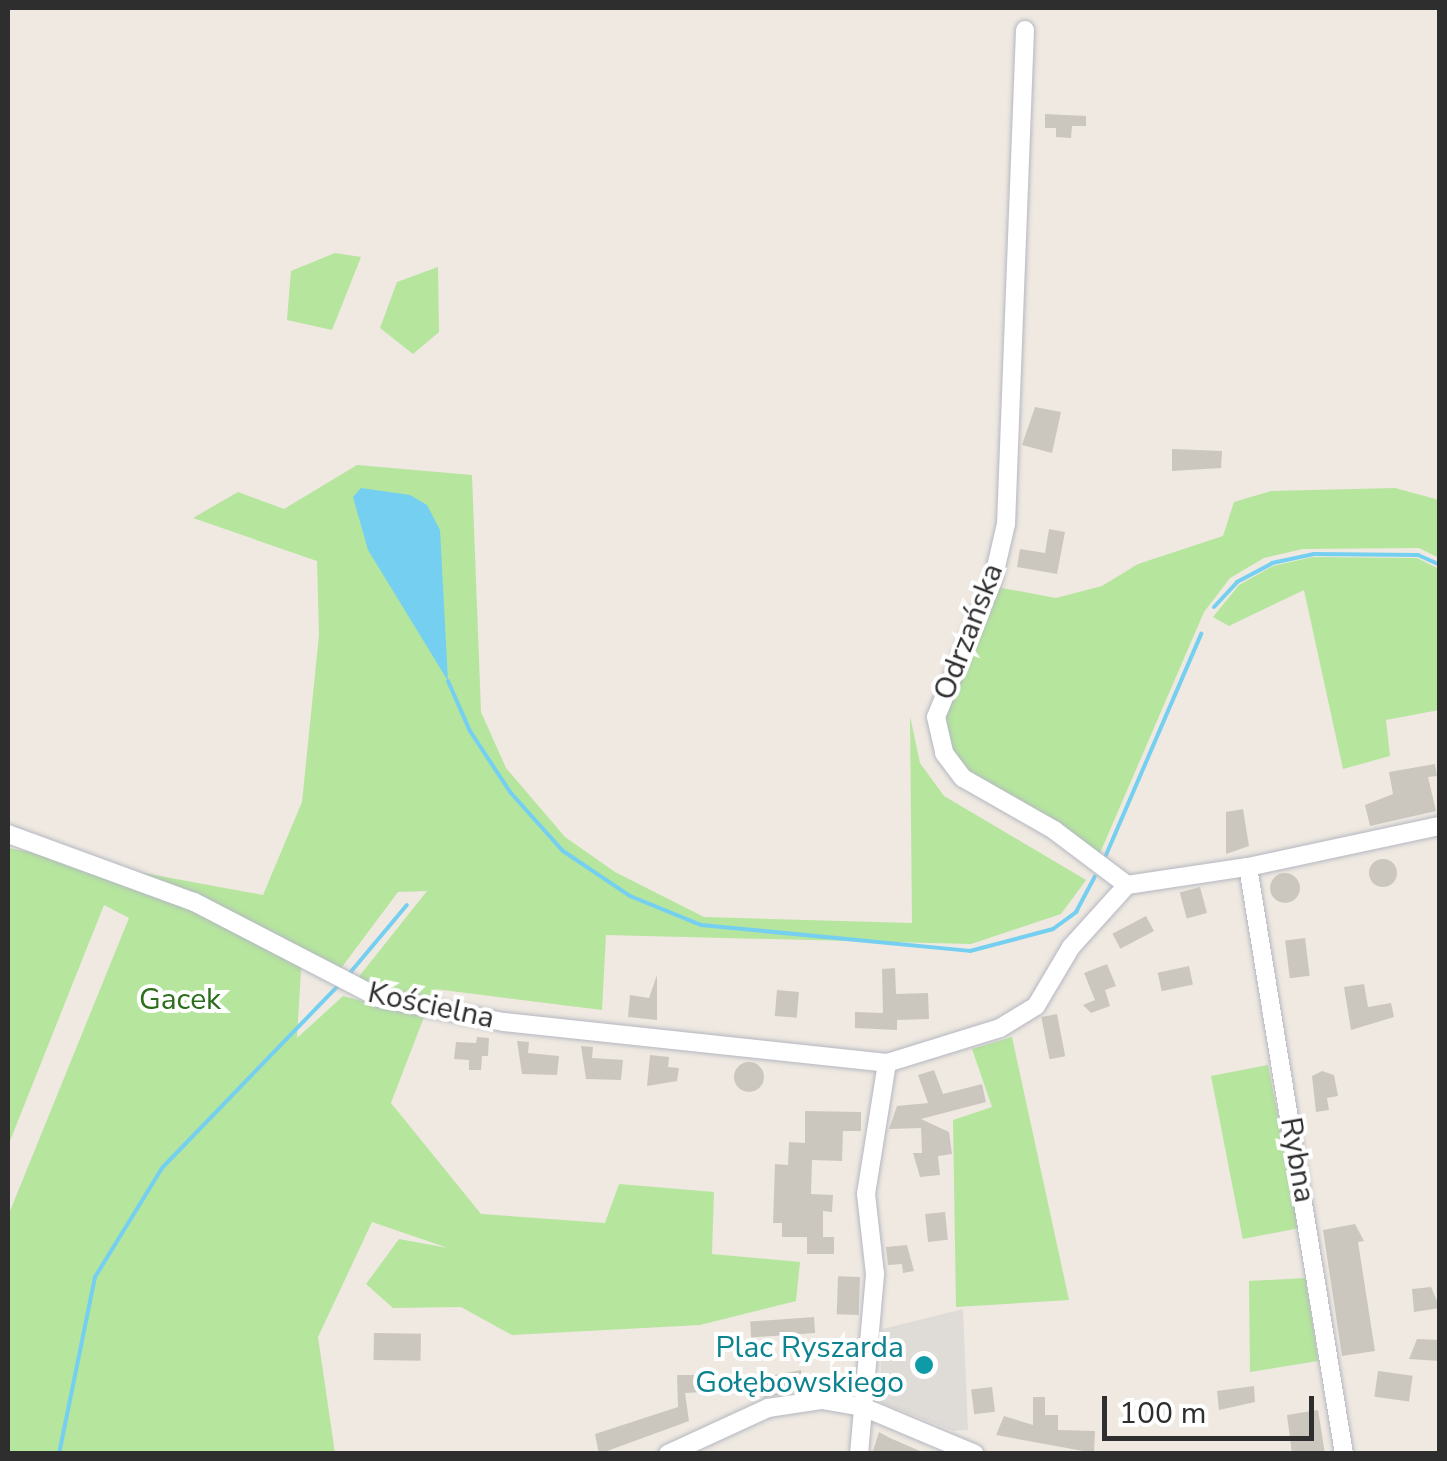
<!DOCTYPE html>
<meta charset="utf-8">
<style>
body{margin:0}
#map{position:relative;width:1447px;height:1461px;overflow:hidden;background:#efe9e1;font-family:"Nunito Sans",sans-serif}
div>[style]{position:absolute}
.green>*{inset:0;background:#b6e59e;transform-origin:0 0}
.plaza>*{inset:0;background:#dfdcd8}
.water>*{inset:0;background:#75cff0}
.stream>*{height:4px;margin:-2px;padding:0 2px;transform-origin:2px;border-radius:2px;background:#75cff0}
.building>*{inset:0;background:#cbc7bf;transform-origin:0 0}
.round{border-radius:50%}
.roads{filter:drop-shadow(0 0 2px #b4b7c1) drop-shadow(0 0 2px #b4b7c1)}
.minor>*{height:18px;margin:-9px;padding:0 9px;transform-origin:9px;border-radius:9px;background:#fff}
.dots>*{width:28px;height:28px;translate:-50% -50%;box-sizing:border-box;border:5px solid #fff;border-radius:50%}
span{translate:-50% -50%;white-space:nowrap;text-align:center;line-height:1.15;-webkit-text-stroke:8px #fff;paint-order:stroke}
.street-label{font-size:30px;color:#2e2e2e}
.park-label{font-size:30px;color:#2c6e1b}
.culture-label{font-size:30px;color:#0d838f}
.right{translate:-100% -50%;text-align:right}
.frame{position:absolute;inset:0;border:10px solid #2e2e2e;pointer-events:none}
.scale{position:absolute;left:1102px;top:1396px;width:212px;height:45px;box-sizing:border-box;border:5px solid #2e2e2e;border-top:0;padding-left:12px;font-size:30px;line-height:35px;white-space:nowrap;color:#2e2e2e;-webkit-text-stroke:8px #fff;paint-order:stroke}
</style>
<div id="map">
<div class="green">
<i style="clip-path:polygon(335px 253px,361px 257px,332px 330px,287px 320px,291px 271px)"></i>
<i style="clip-path:polygon(438px 267px,439px 332px,413px 354px,380px 328px,397px 282px)"></i>
<i style="clip-path:polygon(357px 465px,472px 475px,481px 712px,506px 768px,565px 837px,615px 872px,704px 917px,912px 923px,910px 716px,920px 763px,944px 796px,1086px 880px,1061px 914px,971px 944px,606px 935px,602px 1010px,435px 989px,430px 1000px,365px 985px,357px 979px,427px 891px,398px 892px,339px 971px,302px 953px,297px 1038px,343px 996px,424px 1017px,391px 1103px,481px 1214px,605px 1223px,619px 1184px,714px 1192px,712px 1254px,800px 1262px,796px 1301px,700px 1325px,512px 1335px,461px 1307px,393px 1308px,366px 1284px,399px 1239px,448px 1248px,372px 1222px,318px 1337px,335px 1453px,8px 1453px,8px 1216px,129px 918px,104px 905px,8px 1146px,8px 848px,263px 895px,302px 802px,319px 635px,317px 561px,193px 518px,238px 492px,284px 509px)"></i>
<i style="clip-path:polygon(1395px 488px,1439px 500px,1439px 558px,1419px 548px,1303px 549px,1264px 558px,1230px 578px,1204px 612px,1100px 853px,967px 770px,950px 753px,943px 719px,997px 587px,1056px 598px,1102px 586px,1138px 564px,1223px 536px,1234px 502px,1271px 491px)"></i>
<i style="clip-path:polygon(1313px 557px,1417px 558px,1439px 569px,1439px 710px,1386px 720px,1390px 756px,1343px 769px,1304px 590px,1229px 626px,1213px 617px,1239px 585px,1273px 566px)"></i>
<i style="clip-path:polygon(1012px 1037px,1069px 1300px,956px 1307px,953px 1120px,992px 1107px,972px 1049px)"></i>
<i style="left:1268px;top:1065px;width:166px;height:58px;rotate:79deg"></i>
<i style="clip-path:polygon(1306px 1278px,1318px 1361px,1250px 1372px,1249px 1281px)"></i>
</div>
<div class="plaza">
<i style="clip-path:polygon(963px 1309px,968px 1430px,953px 1431px,880px 1402px,882px 1329px)"></i>
</div>
<div class="water">
<i style="clip-path:polygon(361px 488px,410px 495px,427px 505px,440px 530px,448px 681px,368px 550px,353px 497px)"></i>
</div>
<div class="stream">
<i style="left:1214px;top:607px;width:34px;rotate:-47deg"></i>
<i style="left:1237px;top:582px;width:40px;rotate:-28deg"></i>
<i style="left:1272px;top:563px;width:43px;rotate:-12.1deg"></i>
<i style="left:1314px;top:554px;width:104px;rotate:0.6deg"></i>
<i style="left:1418px;top:555px;width:24px;rotate:24deg"></i>
<i style="left:448px;top:681px;width:55px;rotate:66.3deg"></i>
<i style="left:470px;top:731px;width:73px;rotate:56.7deg"></i>
<i style="left:510px;top:792px;width:79px;rotate:48.1deg"></i>
<i style="left:563px;top:851px;width:81px;rotate:33.9deg"></i>
<i style="left:630px;top:896px;width:77px;rotate:22.2deg"></i>
<i style="left:701px;top:925px;width:270px;rotate:5.5deg"></i>
<i style="left:970px;top:951px;width:86px;rotate:-14.8deg"></i>
<i style="left:1053px;top:929px;width:29px;rotate:-36deg"></i>
<i style="left:1076px;top:912px;width:40px;rotate:-62deg"></i>
<i style="left:1106px;top:855px;width:241px;rotate:-66.7deg"></i>
<i style="left:349px;top:974px;width:90px;rotate:-50deg"></i>
<i style="left:59px;top:1454px;width:181px;rotate:-78.5deg"></i>
<i style="left:95px;top:1277px;width:128px;rotate:-58.4deg"></i>
<i style="left:162px;top:1168px;width:255px;rotate:-46deg"></i>
</div>
<div class="building">
<i style="clip-path:polygon(1045px 114px,1086px 116px,1086px 126px,1072px 126px,1071px 138px,1056px 137px,1056px 128px,1045px 128px)"></i>
<i style="clip-path:polygon(1035px 407px,1061px 412px,1052px 453px,1022px 445px)"></i>
<i style="clip-path:polygon(1172px 449px,1222px 451px,1221px 468px,1172px 471px)"></i>
<i style="clip-path:polygon(1049px 529px,1065px 532px,1057px 574px,1017px 567px,1020px 549px,1045px 553px)"></i>
<i style="clip-path:polygon(1435px 764px,1437px 776px,1428px 777px,1436px 811px,1370px 826px,1365px 805px,1393px 794px,1389px 772px)"></i>
<i style="clip-path:polygon(1243px 809px,1249px 846px,1226px 854px,1226px 812px)"></i>
<i class="round" style="left:1369px;top:859px;width:28px;height:28px"></i>
<i class="round" style="left:1270px;top:873px;width:30px;height:30px"></i>
<i style="left:1200px;top:887px;width:27px;height:21px;rotate:75deg"></i>
<i style="left:1146px;top:916px;width:17px;height:38px;rotate:62deg"></i>
<i style="left:1305px;top:938px;width:38px;height:20px;rotate:83deg"></i>
<i style="clip-path:polygon(1107px 964px,1116px 986px,1105px 990px,1110px 1006px,1091px 1013px,1083px 1005px,1095px 1000px,1084px 973px)"></i>
<i style="left:1189px;top:966px;width:19px;height:32px;rotate:78deg"></i>
<i style="clip-path:polygon(895px 968px,896px 994px,928px 993px,929px 1019px,897px 1020px,897px 1030px,855px 1028px,855px 1012px,883px 1013px,882px 969px)"></i>
<i style="clip-path:polygon(657px 975px,657px 1020px,628px 1017px,630px 995px,649px 998px)"></i>
<i style="clip-path:polygon(1364px 984px,1368px 1007px,1391px 1003px,1394px 1017px,1351px 1030px,1344px 987px)"></i>
<i style="left:777px;top:990px;width:22px;height:26px;rotate:5deg"></i>
<i style="left:1057px;top:1014px;width:43px;height:16px;rotate:79deg"></i>
<i style="clip-path:polygon(477px 1037px,489px 1038px,488px 1056px,482px 1056px,481px 1070px,469px 1070px,469px 1060px,454px 1059px,456px 1042px,476px 1043px)"></i>
<i style="clip-path:polygon(517px 1041px,529px 1042px,528px 1053px,559px 1056px,557px 1075px,522px 1074px)"></i>
<i style="clip-path:polygon(581px 1046px,593px 1047px,592px 1058px,623px 1060px,621px 1080px,586px 1079px)"></i>
<i style="clip-path:polygon(650px 1055px,669px 1057px,668px 1067px,679px 1068px,677px 1081px,647px 1086px)"></i>
<i class="round" style="left:734px;top:1062px;width:30px;height:30px"></i>
<i style="clip-path:polygon(934px 1070px,943px 1094px,982px 1084px,986px 1102px,921px 1119px,949px 1132px,952px 1154px,938px 1156px,940px 1175px,920px 1177px,913px 1153px,922px 1153px,921px 1128px,889px 1129px,897px 1106px,928px 1103px,918px 1075px)"></i>
<i style="clip-path:polygon(1322px 1071px,1334px 1075px,1338px 1096px,1327px 1098px,1329px 1110px,1316px 1112px,1312px 1076px)"></i>
<i style="clip-path:polygon(805px 1111px,861px 1112px,861px 1131px,843px 1131px,842px 1161px,812px 1160px,811px 1194px,833px 1195px,832px 1212px,823px 1211px,823px 1237px,834px 1237px,834px 1254px,807px 1254px,807px 1237px,782px 1237px,782px 1223px,773px 1223px,775px 1164px,788px 1165px,789px 1142px,805px 1143px)"></i>
<i style="left:945px;top:1212px;width:28px;height:20px;rotate:84deg"></i>
<i style="clip-path:polygon(1355px 1224px,1364px 1241px,1358px 1242px,1375px 1351px,1342px 1356px,1323px 1230px)"></i>
<i style="clip-path:polygon(907px 1245px,914px 1271px,903px 1273px,902px 1264px,888px 1265px,886px 1247px)"></i>
<i style="left:860px;top:1277px;width:38px;height:22px;rotate:92deg"></i>
<i style="clip-path:polygon(1431px 1287px,1440px 1308px,1414px 1312px,1412px 1289px)"></i>
<i style="left:814px;top:1317px;width:16px;height:64px;rotate:86deg"></i>
<i style="left:374px;top:1333px;width:47px;height:27px;rotate:1deg"></i>
<i style="clip-path:polygon(1417px 1339px,1440px 1340px,1440px 1361px,1409px 1359px)"></i>
<i style="left:801px;top:1370px;width:20px;height:42px;rotate:79deg"></i>
<i style="left:1378px;top:1371px;width:35px;height:26px;rotate:8deg"></i>
<i style="clip-path:polygon(677px 1375px,702px 1375px,703px 1392px,685px 1393px,689px 1421px,599px 1454px,595px 1434px,678px 1407px)"></i>
<i style="clip-path:polygon(1254px 1386px,1255px 1402px,1219px 1410px,1217px 1391px)"></i>
<i style="left:992px;top:1387px;width:25px;height:21px;rotate:83deg"></i>
<i style="clip-path:polygon(1033px 1397px,1045px 1397px,1045px 1415px,1058px 1415px,1058px 1430px,1095px 1431px,1094px 1453px,996px 1435px,1004px 1416px,1033px 1425px)"></i>
<i style="clip-path:polygon(1318px 1410px,1325px 1454px,1292px 1454px,1287px 1415px)"></i>
<i style="clip-path:polygon(879px 1432px,890px 1438px,927px 1454px,872px 1454px)"></i>
</div>
<div class="roads">
<div class="minor">
<i style="left:1025px;top:30px;width:494px;rotate:92.2deg"></i>
<i style="left:1006px;top:524px;width:57px;rotate:103.1deg"></i>
<i style="left:993px;top:580px;width:148px;rotate:112.6deg"></i>
<i style="left:936px;top:717px;width:37px;rotate:77deg"></i>
<i style="left:944px;top:753px;width:31px;rotate:53deg"></i>
<i style="left:963px;top:778px;width:105px;rotate:29.7deg"></i>
<i style="left:1054px;top:830px;width:91px;rotate:37deg"></i>
<i style="left:8px;top:834px;width:198px;rotate:20.1deg"></i>
<i style="left:194px;top:902px;width:208px;rotate:27.4deg"></i>
<i style="left:379px;top:998px;width:127px;rotate:10.9deg"></i>
<i style="left:504px;top:1022px;width:385px;rotate:6.1deg"></i>
<i style="left:887px;top:1063px;width:118px;rotate:-17.2deg"></i>
<i style="left:1000px;top:1028px;width:42px;rotate:-31.4deg"></i>
<i style="left:1036px;top:1006px;width:69px;rotate:-59.3deg"></i>
<i style="left:1071px;top:947px;width:84px;rotate:-47.9deg"></i>
<i style="left:1248px;top:867px;width:196px;rotate:-12.1deg"></i>
<i style="left:1127px;top:885px;width:122px;rotate:-8.5deg"></i>
<i style="left:1248px;top:867px;width:595px;rotate:80.71deg"></i>
<i style="left:668px;top:1454px;width:110px;rotate:-24.7deg"></i>
<i style="left:768px;top:1408px;width:55px;rotate:-8.4deg"></i>
<i style="left:822px;top:1400px;width:42px;rotate:9.7deg"></i>
<i style="left:863px;top:1407px;width:121px;rotate:22.8deg"></i>
<i style="left:859px;top:1454px;width:181px;rotate:-84.9deg"></i>
<i style="left:875px;top:1274px;width:81px;rotate:-96.4deg"></i>
<i style="left:866px;top:1194px;width:133px;rotate:-80.9deg"></i>
</div>
</div>
<div class="dots">
<i style="left:924px;top:1365px;background:#0f9aa8"></i>
</div>
<div class="street-label">
<span style="left:969px;top:632px;rotate:-69deg">Odrzańska</span>
<span style="left:431px;top:1006px;rotate:12deg">Kościelna</span>
<span style="left:1297px;top:1160px;rotate:80deg">Rybna</span>
</div>
<div class="park-label">
<span style="left:180px;top:1000px">Gacek</span>
</div>
<div class="culture-label">
<span class="right" style="left:904px;top:1365px">Plac Ryszarda<br>Gołębowskiego</span>
</div>
<div class="frame"></div>
<div class="scale">100 m</div>
</div>
